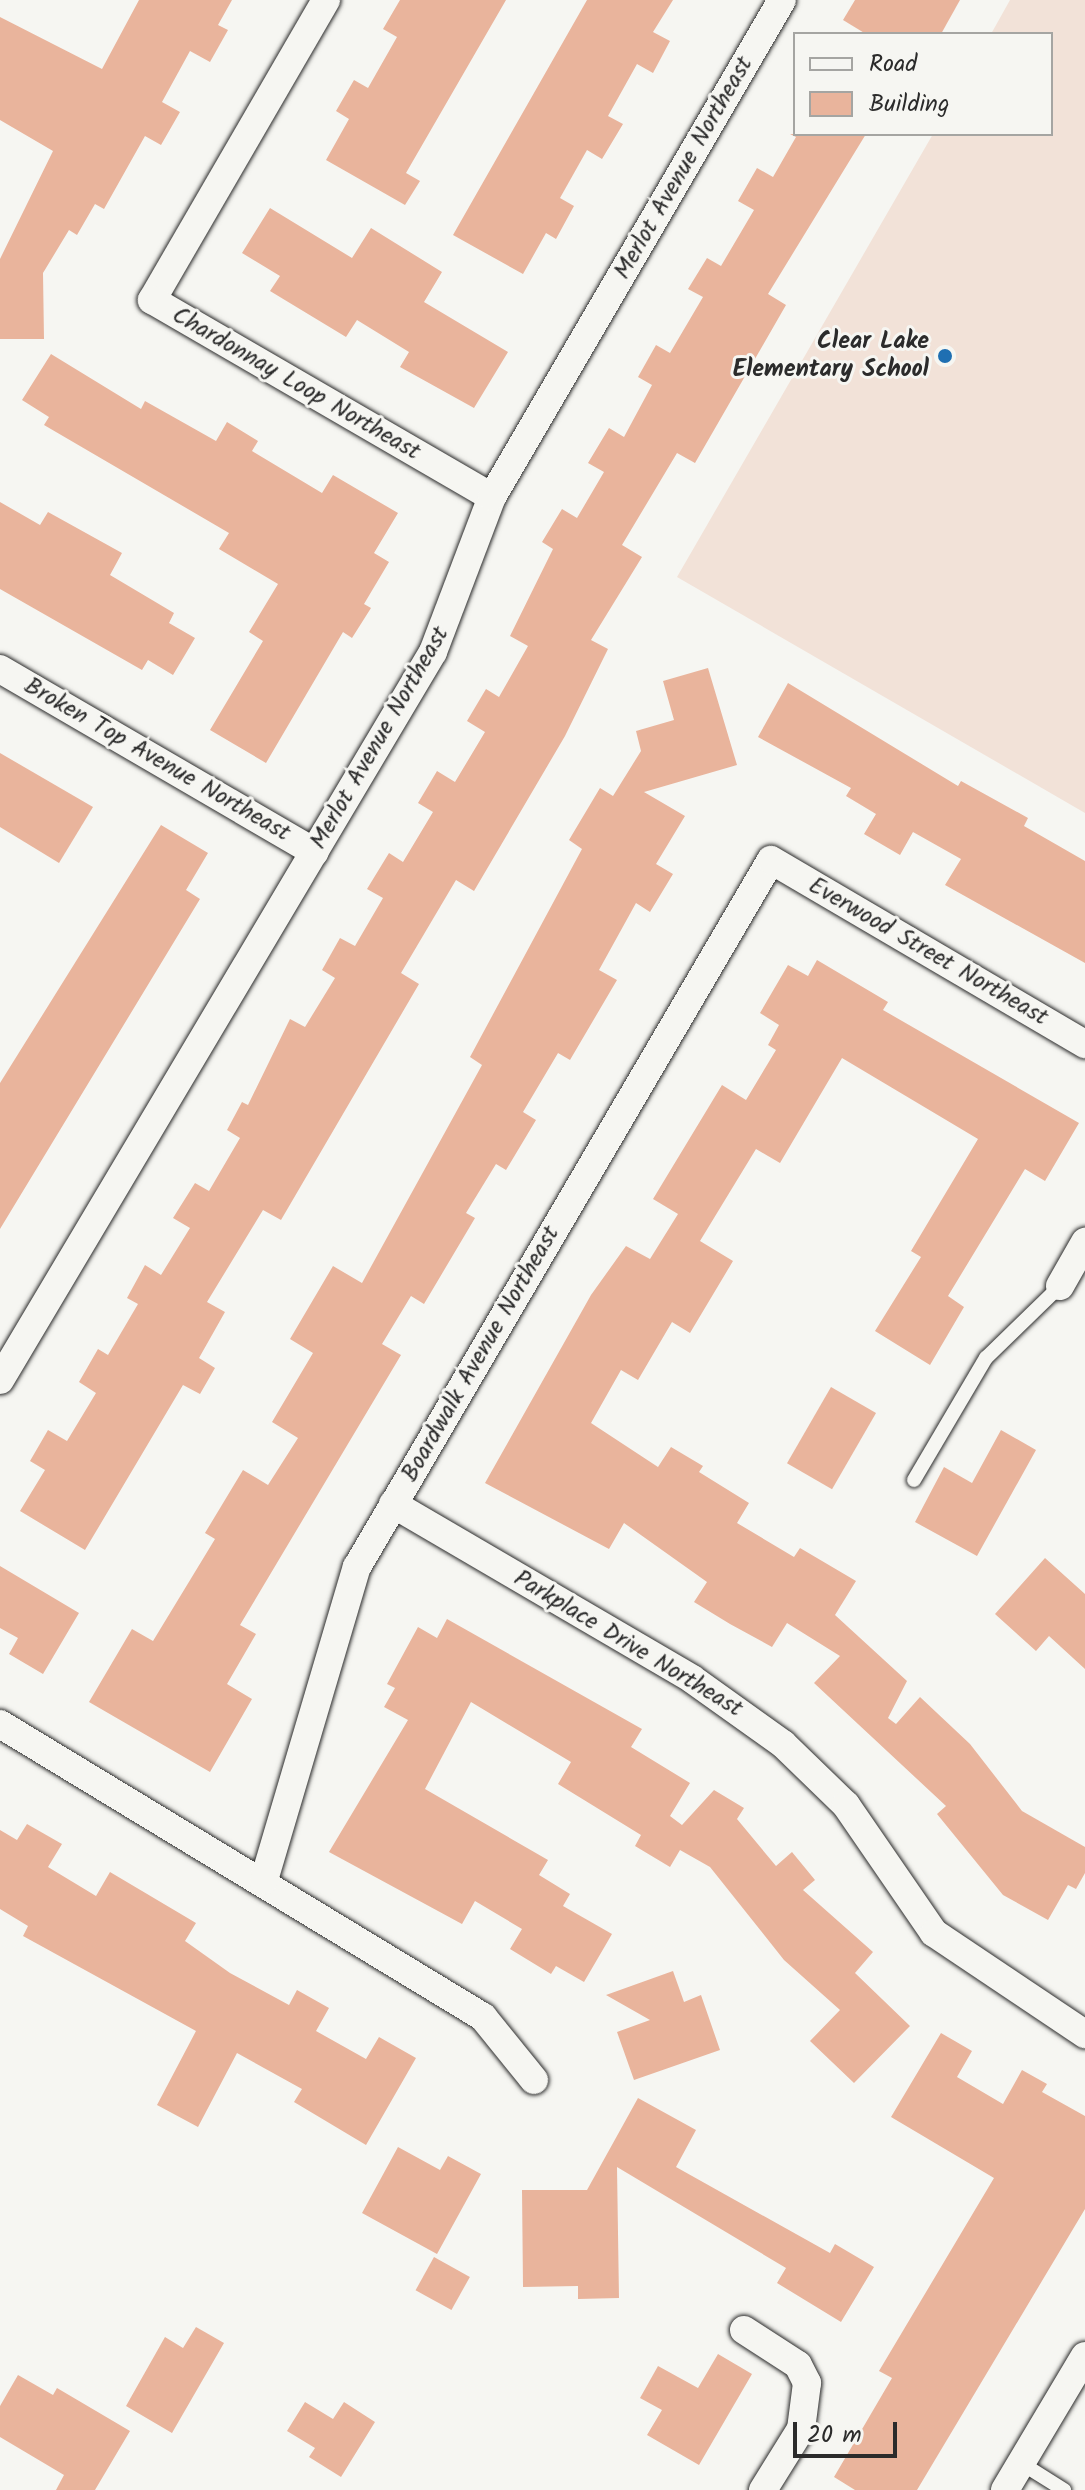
<!DOCTYPE html>
<style>
body{margin:0}
#map{position:relative;width:1085px;height:2490px;overflow:hidden;background:#f6f6f2;font-family:Kalam,sans-serif}
div>[style]{position:absolute}
.built>*{inset:0;background:#f2e2d8}
.building>*{inset:0;background:#e9b49c;transform-origin:0 0}
.roads{filter:drop-shadow(0 0 2px #2b2b2b) drop-shadow(0 0 2px #2b2b2b)}
.service>*{height:14px;margin:-7px;padding:0 7px;transform-origin:7px;border-radius:7px;background:#f6f6f2}
.minor>*{height:28px;margin:-14px;padding:0 14px;transform-origin:14px;border-radius:14px;background:#f6f6f2}
.dots>*{width:22px;height:22px;translate:-50% -50%;box-sizing:border-box;border:4px solid #f6f6f2;border-radius:50%}
span{translate:-50% -50%;white-space:nowrap;text-align:center;line-height:1.15;-webkit-text-stroke:6px #f6f6f2;paint-order:stroke}
.street-label{font-size:24px;color:#2b2b2b}
.poi-label{font-size:24px;color:#2b2b2b;font-weight:700}
.right{translate:-100% -50%;text-align:right}
.legend{position:absolute;left:793px;top:32px;width:260px;height:104px;box-sizing:border-box;background:#f6f6f2;border:2px solid #a5a5a2;margin:0;padding:10px 14px;list-style:none;font-size:24px;color:#2b2b2b}
.legend li{display:flex;align-items:center;gap:16px;height:40px}
.legend b{width:40px;border:2px solid #a5a5a2}
.scale{position:absolute;left:793px;top:2422px;width:104px;height:36px;box-sizing:border-box;border:4px solid #2b2b2b;border-top:0;padding-left:10px;font-size:24px;line-height:28px;white-space:nowrap;color:#2b2b2b;-webkit-text-stroke:6px #f6f6f2;paint-order:stroke}
</style>
<div id="map">
<div class="built">
<i style="clip-path:polygon(1010px 0,1085px 0,1085px 813px,677px 577px,933px 134px,1051px 134px,1051px 34px,991px 34px)"></i>
</div>
<div class="building">
<i style="clip-path:polygon(139px 0,232px 0,218px 25px,228px 30px,210px 62px,190px 51px,162px 102px,180px 112px,161px 145px,145px 136px,104px 209px,95px 204px,77px 235px,69px 230px,43px 273px,44px 339px,0 339px,0 259px,53px 151px,0 120px,0 17px,102px 69px)"></i>
<i style="clip-path:polygon(400px 0,506px 0,406px 173px,420px 181px,405px 205px,326px 160px,349px 119px,336px 111px,354px 80px,368px 88px,397px 37px,383px 29px)"></i>
<i style="clip-path:polygon(587px 0,673px 0,653px 32px,670px 41px,653px 73px,637px 64px,608px 116px,623px 124px,602px 159px,587px 150px,560px 198px,574px 206px,556px 239px,546px 233px,523px 274px,453px 235px)"></i>
<i style="clip-path:polygon(855px 0,960px 0,941px 34px,866px 34px,843px 20px)"></i>
<i style="clip-path:polygon(790px 134px,866px 134px,768px 294px,786px 305px,695px 463px,677px 453px,622px 545px,642px 557px,591px 640px,608px 649px,565px 736px,474px 891px,456px 880px,401px 973px,419px 984px,281px 1220px,263px 1210px,207px 1302px,225px 1312px,199px 1358px,215px 1368px,200px 1394px,183px 1385px,85px 1550px,20px 1511px,45px 1470px,30px 1461px,48px 1430px,67px 1441px,96px 1393px,79px 1382px,98px 1349px,108px 1355px,138px 1304px,127px 1298px,145px 1265px,161px 1275px,190px 1228px,173px 1218px,195px 1183px,209px 1191px,240px 1138px,227px 1130px,242px 1102px,248px 1105px,290px 1019px,305px 1027px,335px 978px,322px 970px,340px 938px,355px 946px,383px 898px,367px 889px,389px 853px,403px 862px,433px 812px,418px 803px,437px 771px,455px 782px,485px 732px,467px 721px,486px 689px,499px 697px,528px 646px,510px 636px,553px 549px,542px 542px,562px 509px,577px 518px,604px 472px,588px 463px,609px 428px,624px 437px,652px 385px,638px 377px,656px 345px,670px 353px,703px 297px,688px 289px,707px 258px,721px 266px,754px 210px,738px 201px,757px 168px,773px 177px,796px 137px)"></i>
<i style="clip-path:polygon(270px 208px,352px 258px,371px 228px,442px 272px,424px 302px,508px 352px,474px 408px,400px 367px,409px 352px,357px 320px,346px 337px,270px 291px,280px 276px,242px 253px)"></i>
<i style="clip-path:polygon(51px 354px,141px 409px,145px 401px,216px 441px,227px 422px,258px 441px,252px 451px,322px 493px,333px 475px,398px 513px,374px 553px,389px 562px,364px 604px,371px 608px,352px 638px,343px 632px,266px 763px,210px 730px,263px 641px,249px 632px,278px 584px,219px 549px,229px 533px,44px 425px,49px 417px,22px 400px)"></i>
<i style="clip-path:polygon(0 502px,40px 525px,48px 512px,122px 553px,110px 575px,174px 613px,169px 623px,195px 638px,173px 675px,148px 660px,142px 670px,0 589px)"></i>
<i style="clip-path:polygon(708px 668px,737px 765px,644px 792px,685px 816px,656px 864px,673px 874px,650px 912px,636px 903px,599px 970px,617px 980px,570px 1060px,558px 1053px,523px 1112px,536px 1120px,506px 1170px,496px 1164px,466px 1213px,475px 1218px,424px 1304px,411px 1296px,382px 1344px,401px 1355px,240px 1625px,256px 1634px,227px 1684px,252px 1699px,210px 1772px,89px 1702px,132px 1629px,153px 1641px,215px 1539px,205px 1533px,243px 1470px,268px 1485px,298px 1438px,272px 1422px,313px 1353px,290px 1339px,333px 1266px,362px 1283px,482px 1065px,470px 1057px,582px 849px,569px 840px,600px 788px,613px 796px,641px 751px,636px 731px,674px 720px,663px 681px)"></i>
<i style="clip-path:polygon(788px 683px,958px 786px,961px 781px,1028px 818px,1024px 826px,1085px 861px,1085px 963px,945px 885px,961px 859px,913px 832px,900px 855px,864px 834px,876px 814px,846px 796px,851px 788px,758px 737px)"></i>
<i style="clip-path:polygon(0 753px,93px 807px,59px 863px,0 827px)"></i>
<i style="clip-path:polygon(161px 825px,208px 853px,186px 890px,200px 899px,0 1229px,0 1083px)"></i>
<i style="clip-path:polygon(817px 960px,888px 1002px,883px 1010px,1079px 1123px,1045px 1181px,1025px 1169px,948px 1296px,964px 1307px,930px 1365px,875px 1331px,921px 1257px,911px 1251px,978px 1139px,842px 1058px,780px 1163px,756px 1149px,700px 1241px,733px 1261px,690px 1333px,672px 1322px,638px 1380px,621px 1370px,591px 1423px,658px 1467px,671px 1447px,703px 1466px,699px 1472px,749px 1503px,737px 1523px,794px 1557px,800px 1548px,856px 1581px,835px 1615px,907px 1681px,888px 1718px,896px 1724px,920px 1697px,970px 1744px,1022px 1811px,1085px 1847px,1085px 1873px,1076px 1889px,1068px 1885px,1048px 1920px,1003px 1895px,937px 1814px,946px 1806px,814px 1683px,840px 1656px,787px 1623px,772px 1647px,730px 1624px,694px 1602px,707px 1582px,624px 1523px,609px 1549px,485px 1483px,591px 1295px,626px 1246px,650px 1259px,678px 1214px,653px 1199px,722px 1085px,746px 1100px,776px 1050px,768px 1045px,779px 1025px,760px 1013px,788px 965px,808px 976px)"></i>
<i style="left:831px;top:1387px;width:52px;height:88px;rotate:30deg"></i>
<i style="clip-path:polygon(1001px 1430px,1036px 1450px,977px 1556px,915px 1522px,944px 1467px,972px 1483px)"></i>
<i style="clip-path:polygon(1045px 1558px,1085px 1594px,1085px 1669px,1049px 1636px,1036px 1651px,995px 1614px)"></i>
<i style="clip-path:polygon(0 1566px,79px 1613px,43px 1674px,9px 1654px,18px 1638px,0 1628px)"></i>
<i style="clip-path:polygon(447px 1619px,642px 1729px,631px 1747px,690px 1783px,670px 1816px,682px 1825px,714px 1790px,744px 1808px,737px 1819px,776px 1866px,792px 1852px,815px 1880px,803px 1890px,873px 1952px,855px 1973px,910px 2026px,854px 2083px,810px 2041px,840px 2010px,784px 1960px,710px 1867px,680px 1850px,670px 1867px,635px 1846px,641px 1835px,558px 1784px,571px 1762px,471px 1702px,425px 1789px,548px 1860px,539px 1875px,570px 1894px,563px 1906px,612px 1934px,584px 1982px,556px 1966px,551px 1974px,510px 1949px,522px 1929px,475px 1901px,462px 1924px,329px 1852px,408px 1720px,384px 1707px,395px 1688px,387px 1684px,418px 1627px,437px 1638px)"></i>
<i style="clip-path:polygon(27px 1824px,62px 1844px,48px 1867px,96px 1896px,110px 1872px,196px 1923px,185px 1941px,230px 1973px,289px 2005px,297px 1990px,329px 2008px,316px 2031px,366px 2059px,379px 2037px,416px 2058px,366px 2145px,294px 2102px,302px 2089px,237px 2053px,198px 2127px,157px 2105px,196px 2031px,23px 1936px,28px 1926px,0 1909px,0 1830px,17px 1840px)"></i>
<i style="clip-path:polygon(673px 1971px,684px 2002px,701px 1995px,720px 2050px,634px 2080px,617px 2032px,650px 2020px,606px 1995px)"></i>
<i style="clip-path:polygon(941px 2033px,972px 2051px,957px 2077px,1003px 2104px,1022px 2070px,1047px 2084px,1042px 2092px,1085px 2116px,1085px 2209px,917px 2490px,855px 2490px,834px 2477px,892px 2378px,879px 2371px,994px 2178px,891px 2117px)"></i>
<i style="clip-path:polygon(638px 2098px,696px 2130px,676px 2167px,830px 2253px,835px 2244px,874px 2267px,841px 2322px,777px 2283px,786px 2268px,617px 2167px,619px 2298px,578px 2299px,578px 2286px,523px 2287px,522px 2190px,587px 2190px)"></i>
<i style="clip-path:polygon(398px 2147px,440px 2170px,448px 2156px,481px 2174px,437px 2254px,362px 2213px)"></i>
<i style="left:434px;top:2257px;width:41px;height:38px;rotate:29deg"></i>
<i style="clip-path:polygon(196px 2327px,224px 2343px,172px 2433px,126px 2406px,165px 2337px,183px 2348px)"></i>
<i style="clip-path:polygon(718px 2354px,752px 2374px,699px 2465px,647px 2435px,662px 2410px,640px 2398px,658px 2366px,698px 2388px)"></i>
<i style="clip-path:polygon(18px 2375px,53px 2395px,57px 2388px,130px 2431px,95px 2490px,56px 2490px,64px 2475px,0 2437px,0 2406px)"></i>
<i style="clip-path:polygon(305px 2402px,333px 2419px,344px 2402px,375px 2422px,341px 2477px,309px 2457px,315px 2448px,287px 2431px)"></i>
</div>
<div class="roads">
<div class="service">
<i style="left:914px;top:1480px;width:142px;rotate:-59.5deg"></i>
<i style="left:986px;top:1358px;width:103px;rotate:-44.2deg"></i>
<i style="left:1021px;top:2463px;width:51px;rotate:32.1deg"></i>
</div>
<div class="minor">
<i style="left:326px;top:0;width:347px;rotate:120.1deg"></i>
<i style="left:152px;top:300px;width:393px;rotate:30.1deg"></i>
<i style="left:0;top:669px;width:364px;rotate:30.2deg"></i>
<i style="left:1060px;top:1286px;width:51px;rotate:-60.4deg"></i>
<i style="left:0;top:1380px;width:847px;rotate:-59.26deg"></i>
<i style="left:433px;top:652px;width:166px;rotate:-69.2deg"></i>
<i style="left:492px;top:497px;width:575px;rotate:-59.74deg"></i>
<i style="left:393px;top:1504px;width:346px;rotate:30.3deg"></i>
<i style="left:692px;top:1679px;width:112px;rotate:35.5deg"></i>
<i style="left:783px;top:1744px;width:88px;rotate:44.1deg"></i>
<i style="left:846px;top:1805px;width:155px;rotate:55.5deg"></i>
<i style="left:934px;top:1933px;width:182px;rotate:33.8deg"></i>
<i style="left:0;top:1724px;width:565px;rotate:31.24deg"></i>
<i style="left:483px;top:2017px;width:81px;rotate:51deg"></i>
<i style="left:264px;top:1880px;width:327px;rotate:-73.5deg"></i>
<i style="left:357px;top:1567px;width:819px;rotate:-59.65deg"></i>
<i style="left:771px;top:860px;width:364px;rotate:30.4deg"></i>
<i style="left:744px;top:2330px;width:64px;rotate:32.9deg"></i>
<i style="left:798px;top:2365px;width:20px;rotate:63deg"></i>
<i style="left:807px;top:2383px;width:46px;rotate:97.4deg"></i>
<i style="left:801px;top:2429px;width:72px;rotate:121.9deg"></i>
<i style="left:1005px;top:2490px;width:156px;rotate:-59.2deg"></i>
</div>
</div>
<div class="dots">
<i style="left:945px;top:356px;background:#1f6fb2"></i>
</div>
<div class="street-label">
<span style="left:684px;top:168px;rotate:-60deg">Merlot Avenue Northeast</span>
<span style="left:296px;top:384px;rotate:30deg">Chardonnay Loop Northeast</span>
<span style="left:380px;top:738px;rotate:-60deg">Merlot Avenue Northeast</span>
<span style="left:157px;top:760px;rotate:30deg">Broken Top Avenue Northeast</span>
<span style="left:928px;top:952px;rotate:30deg">Everwood Street Northeast</span>
<span style="left:481px;top:1354px;rotate:-60deg">Boardwalk Avenue Northeast</span>
<span style="left:628px;top:1644px;rotate:31deg">Parkplace Drive Northeast</span>
</div>
<div class="poi-label">
<span class="right" style="left:929px;top:356px">Clear Lake<br>Elementary School</span>
</div>
<ul class="legend">
<li><b style="height:10px;background:#f6f6f2"></b>Road</li>
<li><b style="height:22px;background:#e9b49c"></b>Building</li>
</ul>
<div class="scale">20 m</div>
</div>
